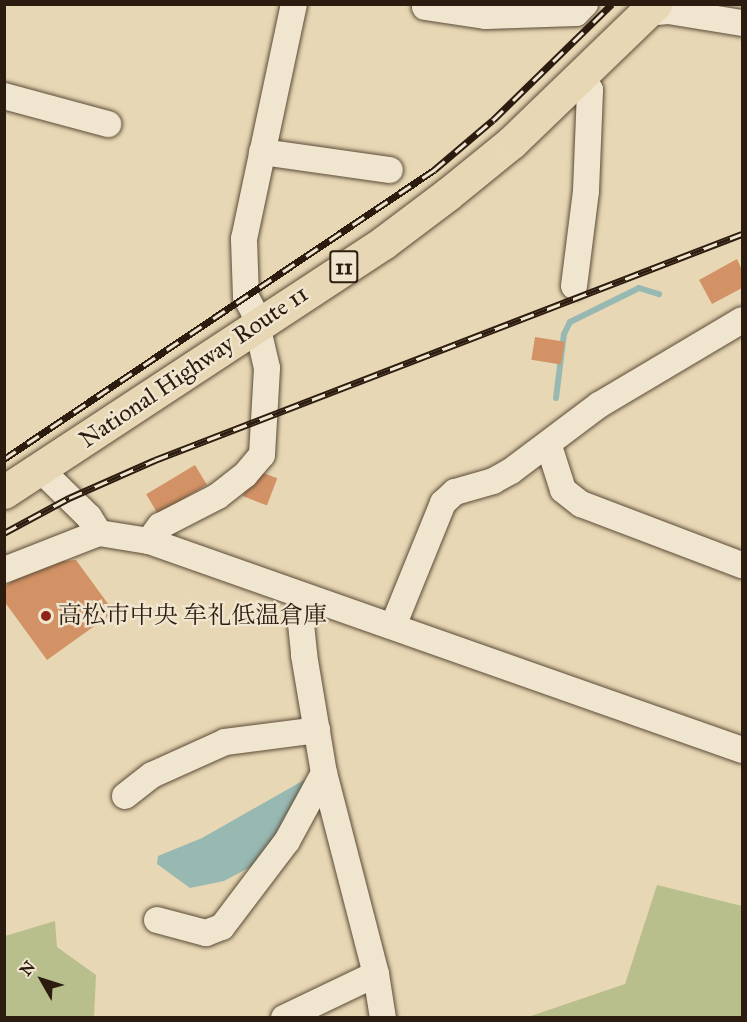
<!DOCTYPE html>
<meta charset="utf-8">
<style>
body{margin:0}
#map{position:relative;width:747px;height:1022px;overflow:hidden;background:#e8d7b4;font-family:"IM FELL Great Primer","Noto Serif JP",serif}
div>[style]{position:absolute}
.green>*{inset:0;background:#b8be8c}
.water>*{inset:0;background:#98b8b2}
.stream>*{height:6px;margin:-3px;padding:0 3px;transform-origin:3px;border-radius:3px;background:#98b8b2}
.building>*{inset:0;background:#d29265;transform-origin:0 0}
.roads{filter:drop-shadow(0 0 2px #5b4b38) drop-shadow(0 0 2px #5b4b38)}
.minor>*{height:26px;margin:-13px;padding:0 13px;transform-origin:13px;border-radius:13px;background:#f0e5ce}
.highway>*{height:33px;margin:-16.5px;padding:0 16.5px;transform-origin:16.5px;border-radius:16.5px;background:#e8d7b4}
.rail>*{height:7px;margin-top:-3.5px;transform-origin:0;background:repeating-linear-gradient(90deg,#f0e5ce 0 14px,#2c1c0f 0 28px);box-sizing:border-box;border-block:2px solid #2c1c0f}
.dots>*{width:16px;height:16px;translate:-50% -50%;box-sizing:border-box;border:3px solid #f0e5ce;border-radius:50%}
span{translate:-50% -50%;white-space:nowrap;text-align:center;line-height:1.15;-webkit-text-stroke:5px #f0e5ce;paint-order:stroke}
.shield-label span{padding:2px 4px;background:#f0e5ce;border:2px solid;border-radius:4px;-webkit-text-stroke-width:0}
.shield-label{font-size:22px;color:#2c1c0f;font-weight:700}
.street-label{font-size:24px;color:#2c1c0f}
.poi-label{font-size:24px;color:#2c1c0f}
.left{translate:0 -50%;text-align:left}
.frame{position:absolute;inset:0;border:6px solid #2c1c0f;pointer-events:none}
.north{position:absolute;left:12px;top:950px;width:60px;height:60px;-webkit-text-stroke:4px #f0e5ce;paint-order:stroke;rotate:309deg;font-size:16px;font-weight:700;line-height:24px;text-align:center;color:#2c1c0f}
.north::after{content:'';display:block;margin:auto;width:21px;height:27px;background:#2c1c0f;clip-path:polygon(50% 0,100% 100%,50% 72%,0 100%)}
</style>
<div id="map">
<div class="green">
<i style="clip-path:polygon(657px 885px,742px 906px,742px 1017px,528px 1017px,625px 984px)"></i>
<i style="clip-path:polygon(55px 921px,57px 947px,96px 975px,94px 1017px,5px 1017px,5px 936px)"></i>
</div>
<div class="water">
<i style="clip-path:polygon(304px 780px,310px 784px,258px 863px,224px 881px,190px 888px,157px 864px,158px 856px,202px 838px)"></i>
</div>
<div class="stream">
<i style="left:556px;top:398px;width:64px;rotate:-82.9deg"></i>
<i style="left:564px;top:334px;width:13px;rotate:-63deg"></i>
<i style="left:570px;top:322px;width:77px;rotate:-26.2deg"></i>
<i style="left:639px;top:288px;width:21px;rotate:17deg"></i>
</div>
<div class="building">
<i style="clip-path:polygon(737px 259px,742px 270px,742px 288px,712px 304px,699px 280px)"></i>
<i style="left:535px;top:337px;width:30px;height:23px;rotate:9deg"></i>
<i style="left:195px;top:465px;width:23px;height:57px;rotate:59deg"></i>
<i style="left:253px;top:469px;width:26px;height:29px;rotate:21deg"></i>
<i style="clip-path:polygon(76px 560px,114px 612px,47px 660px,4px 601px,4px 587px,38px 563px)"></i>
</div>
<div class="roads">
<div class="minor">
<i style="left:425px;top:7px;width:62px;rotate:8.4deg"></i>
<i style="left:486px;top:16px;width:90px;rotate:-1.9deg"></i>
<i style="left:576px;top:13px;width:13px;rotate:-45deg"></i>
<i style="left:646px;top:13px;width:22px;rotate:-5deg"></i>
<i style="left:668px;top:11px;width:75px;rotate:9.2deg"></i>
<i style="left:4px;top:96px;width:108px;rotate:15.1deg"></i>
<i style="left:262px;top:152px;width:129px;rotate:8deg"></i>
<i style="left:574px;top:286px;width:96px;rotate:-82.8deg"></i>
<i style="left:586px;top:191px;width:101px;rotate:-87.7deg"></i>
<i style="left:590px;top:90px;width:16px;rotate:-120deg"></i>
<i style="left:549px;top:446px;width:46px;rotate:72.3deg"></i>
<i style="left:563px;top:490px;width:23px;rotate:38deg"></i>
<i style="left:581px;top:504px;width:172px;rotate:20.8deg"></i>
<i style="left:41px;top:470px;width:67px;rotate:44.4deg"></i>
<i style="left:89px;top:517px;width:19px;rotate:58deg"></i>
<i style="left:149px;top:541px;width:19px;rotate:-54deg"></i>
<i style="left:160px;top:526px;width:65px;rotate:-27.3deg"></i>
<i style="left:218px;top:496px;width:34px;rotate:-38deg"></i>
<i style="left:245px;top:475px;width:26px;rotate:-50deg"></i>
<i style="left:262px;top:455px;width:87px;rotate:-86.7deg"></i>
<i style="left:267px;top:368px;width:57px;rotate:-103.1deg"></i>
<i style="left:254px;top:312px;width:17px;rotate:-118deg"></i>
<i style="left:246px;top:297px;width:58px;rotate:-92deg"></i>
<i style="left:244px;top:239px;width:240px;rotate:-78deg"></i>
<i style="left:4px;top:570px;width:102px;rotate:-21.3deg"></i>
<i style="left:99px;top:533px;width:51px;rotate:9.1deg"></i>
<i style="left:149px;top:541px;width:629px;rotate:19.41deg"></i>
<i style="left:309px;top:598px;width:27px;rotate:107deg"></i>
<i style="left:301px;top:624px;width:31px;rotate:84deg"></i>
<i style="left:304px;top:655px;width:120px;rotate:80.4deg"></i>
<i style="left:324px;top:773px;width:208px;rotate:75.5deg"></i>
<i style="left:376px;top:974px;width:45px;rotate:81deg"></i>
<i style="left:393px;top:626px;width:133px;rotate:-67.9deg"></i>
<i style="left:443px;top:503px;width:16px;rotate:-43deg"></i>
<i style="left:455px;top:492px;width:40px;rotate:-16deg"></i>
<i style="left:493px;top:481px;width:21px;rotate:-29deg"></i>
<i style="left:511px;top:471px;width:110px;rotate:-36.9deg"></i>
<i style="left:599px;top:405px;width:166px;rotate:-30.7deg"></i>
<i style="left:125px;top:796px;width:34px;rotate:-38deg"></i>
<i style="left:152px;top:775px;width:80px;rotate:-24.3deg"></i>
<i style="left:225px;top:742px;width:93px;rotate:-7.4deg"></i>
<i style="left:157px;top:920px;width:51px;rotate:14.9deg"></i>
<i style="left:206px;top:933px;width:17px;rotate:-21deg"></i>
<i style="left:222px;top:927px;width:108px;rotate:-52.9deg"></i>
<i style="left:287px;top:841px;width:77px;rotate:-61.4deg"></i>
<i style="left:284px;top:1018px;width:102px;rotate:-25.6deg"></i>
</div>
<div class="highway">
<i style="left:4px;top:492px;width:453px;rotate:-33.3deg"></i>
<i style="left:383px;top:243px;width:81px;rotate:-37deg"></i>
<i style="left:448px;top:194px;width:82px;rotate:-39.1deg"></i>
<i style="left:512px;top:142px;width:199px;rotate:-44deg"></i>
</div>
</div>
<div class="rail">
<i style="left:4px;top:459px;width:518px;rotate:-33.9deg"></i>
<i style="left:434px;top:170px;width:77px;rotate:-40.3deg"></i>
<i style="left:493px;top:120px;width:166px;rotate:-44.3deg"></i>
<i style="left:4px;top:533px;width:74px;rotate:-28.3deg"></i>
<i style="left:69px;top:498px;width:94px;rotate:-23.8deg"></i>
<i style="left:155px;top:460px;width:629px;rotate:-21.06deg"></i>
</div>
<div class="dots">
<i style="left:46px;top:616px;background:#8f2418"></i>
</div>
<div class="shield-label">
<span style="left:344px;top:267px">11</span>
</div>
<div class="street-label">
<span style="left:194px;top:367px;rotate:-34deg">National Highway Route 11</span>
</div>
<div class="poi-label">
<span class="left" style="left:58px;top:616px">高松市中央 牟礼低温倉庫</span>
</div>
<div class="frame"></div>
<div class="north">N</div>
</div>
